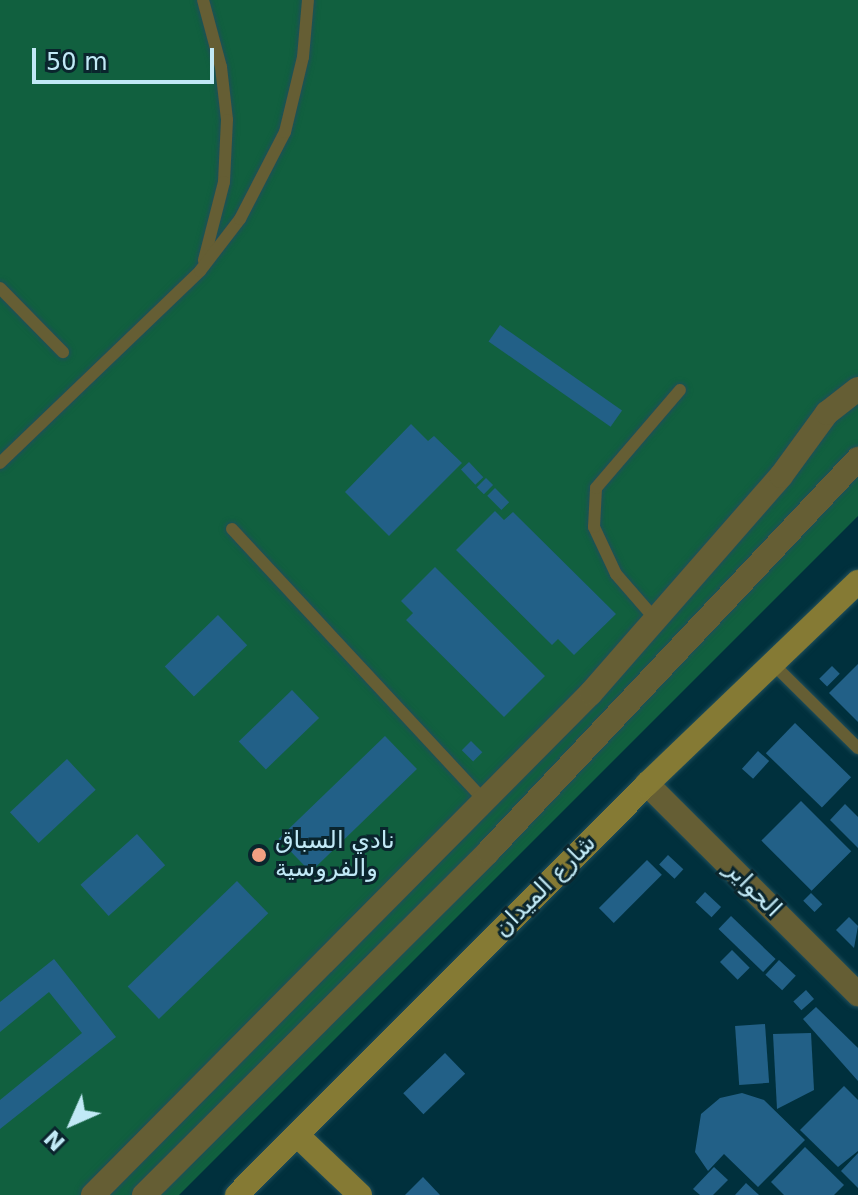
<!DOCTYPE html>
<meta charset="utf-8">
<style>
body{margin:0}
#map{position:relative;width:858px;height:1195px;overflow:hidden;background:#00303d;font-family:"DejaVu Sans",Vazirmatn,sans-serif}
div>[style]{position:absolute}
.green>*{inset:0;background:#11603f}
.building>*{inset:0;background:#226087;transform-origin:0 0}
.roads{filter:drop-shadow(0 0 2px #1f4e5b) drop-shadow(0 0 2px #1f4e5b)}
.lane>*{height:12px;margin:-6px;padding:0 6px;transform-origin:6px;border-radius:6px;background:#655e34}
.street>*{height:24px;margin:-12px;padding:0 12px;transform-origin:12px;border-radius:12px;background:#655e34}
.secondary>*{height:24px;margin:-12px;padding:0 12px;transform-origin:12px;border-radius:12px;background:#857a34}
.dots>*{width:22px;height:22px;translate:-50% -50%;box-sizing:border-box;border:4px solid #0a252d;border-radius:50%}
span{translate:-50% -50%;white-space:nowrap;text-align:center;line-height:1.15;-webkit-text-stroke:6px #0a252d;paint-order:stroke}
.poi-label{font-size:24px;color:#c1e9f6}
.left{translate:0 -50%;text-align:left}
.street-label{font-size:24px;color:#c1e9f6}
.north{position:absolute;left:32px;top:1083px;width:80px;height:80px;-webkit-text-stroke:6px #0a252d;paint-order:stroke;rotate:225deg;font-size:22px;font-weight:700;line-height:32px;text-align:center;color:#c1e9f6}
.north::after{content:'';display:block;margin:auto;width:28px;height:36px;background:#c1e9f6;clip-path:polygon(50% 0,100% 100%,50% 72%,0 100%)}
.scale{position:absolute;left:32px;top:48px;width:182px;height:36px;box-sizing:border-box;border:4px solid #c1e9f6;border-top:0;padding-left:10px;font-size:24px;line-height:28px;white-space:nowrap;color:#c1e9f6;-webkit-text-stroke:6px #0a252d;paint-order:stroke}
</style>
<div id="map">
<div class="green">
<i style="clip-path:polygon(0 0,858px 0,858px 516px,179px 1195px,0 1195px)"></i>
</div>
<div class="building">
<i style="left:500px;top:325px;width:149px;height:20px;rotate:35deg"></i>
<i style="clip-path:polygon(411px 424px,428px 441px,434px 436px,462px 463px,389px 536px,345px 492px)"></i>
<i style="left:469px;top:462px;width:21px;height:11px;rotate:47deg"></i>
<i style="left:486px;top:478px;width:10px;height:13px;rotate:45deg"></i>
<i style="left:495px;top:488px;width:20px;height:11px;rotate:45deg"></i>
<i style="clip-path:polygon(495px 511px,504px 520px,513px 512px,616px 614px,574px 655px,558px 639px,552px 645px,456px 550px)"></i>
<i style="clip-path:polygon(435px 567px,545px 676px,504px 717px,406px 620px,413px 613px,401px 601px)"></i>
<i style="left:218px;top:615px;width:42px;height:74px;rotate:46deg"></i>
<i style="clip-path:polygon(858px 664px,858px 722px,829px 693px)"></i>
<i style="left:832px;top:666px;width:11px;height:18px;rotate:45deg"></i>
<i style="left:292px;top:690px;width:39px;height:74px;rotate:46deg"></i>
<i style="left:795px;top:723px;width:78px;height:42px;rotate:44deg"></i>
<i style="left:385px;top:736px;width:46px;height:148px;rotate:46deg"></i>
<i style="left:471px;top:741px;width:16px;height:13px;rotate:45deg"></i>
<i style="left:758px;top:751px;width:15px;height:24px;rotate:42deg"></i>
<i style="left:67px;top:759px;width:42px;height:78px;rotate:47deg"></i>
<i style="left:801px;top:801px;width:71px;height:56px;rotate:45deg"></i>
<i style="clip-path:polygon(845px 804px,858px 817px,858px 848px,830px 820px)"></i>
<i style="left:137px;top:834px;width:42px;height:76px;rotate:48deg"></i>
<i style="left:668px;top:855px;width:21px;height:13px;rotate:43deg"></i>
<i style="left:647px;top:860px;width:21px;height:68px;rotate:45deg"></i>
<i style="left:237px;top:881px;width:45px;height:152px;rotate:46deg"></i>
<i style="left:705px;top:892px;width:22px;height:14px;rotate:43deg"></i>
<i style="left:811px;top:893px;width:16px;height:11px;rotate:45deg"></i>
<i style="left:731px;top:916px;width:62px;height:18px;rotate:44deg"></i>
<i style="clip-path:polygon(849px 917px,858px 926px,854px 948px,836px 930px)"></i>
<i style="left:732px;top:950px;width:25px;height:17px;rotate:45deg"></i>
<i style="clip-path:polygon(54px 959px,116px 1037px,0 1129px,0 1100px,82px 1033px,49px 992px,0 1032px,0 1002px)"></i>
<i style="left:779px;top:960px;width:23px;height:20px;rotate:43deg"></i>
<i style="left:806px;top:990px;width:12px;height:17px;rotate:48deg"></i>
<i style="clip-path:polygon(816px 1007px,858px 1048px,858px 1081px,803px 1019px)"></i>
<i style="left:765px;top:1024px;width:59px;height:30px;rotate:86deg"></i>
<i style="clip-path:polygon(811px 1033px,814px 1090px,777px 1109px,773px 1034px)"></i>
<i style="left:445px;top:1053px;width:29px;height:58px;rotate:46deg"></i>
<i style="clip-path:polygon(844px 1086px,858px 1100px,858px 1151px,838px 1167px,800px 1130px)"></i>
<i style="clip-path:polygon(742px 1093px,764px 1100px,805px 1140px,758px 1187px,724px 1154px,708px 1171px,695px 1152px,701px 1114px,720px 1098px)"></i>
<i style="clip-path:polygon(805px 1147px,844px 1185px,834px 1195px,784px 1195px,771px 1182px)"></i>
<i style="clip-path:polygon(858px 1153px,858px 1188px,841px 1171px)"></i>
<i style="clip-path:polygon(714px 1167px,728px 1180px,713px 1195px,700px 1195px,693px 1189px)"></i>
<i style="clip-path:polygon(423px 1177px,440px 1195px,405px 1195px)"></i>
<i style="clip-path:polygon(746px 1183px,759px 1195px,735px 1195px)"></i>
</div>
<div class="roads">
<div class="lane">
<i style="left:203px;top:0;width:69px;rotate:75deg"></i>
<i style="left:221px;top:67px;width:53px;rotate:83.5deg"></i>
<i style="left:227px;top:120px;width:62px;rotate:92.8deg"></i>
<i style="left:224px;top:182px;width:81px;rotate:104.4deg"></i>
<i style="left:0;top:288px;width:90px;rotate:45.5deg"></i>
<i style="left:0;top:463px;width:277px;rotate:-43.8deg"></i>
<i style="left:200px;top:271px;width:66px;rotate:-52.4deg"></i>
<i style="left:240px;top:219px;width:98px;rotate:-62.7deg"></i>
<i style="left:285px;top:132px;width:77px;rotate:-76.5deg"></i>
<i style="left:303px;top:57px;width:57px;rotate:-85deg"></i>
<i style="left:232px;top:529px;width:373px;rotate:47.1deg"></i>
<i style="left:656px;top:620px;width:61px;rotate:-131deg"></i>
<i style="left:616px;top:574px;width:52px;rotate:-115.1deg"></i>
<i style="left:594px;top:527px;width:39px;rotate:-87deg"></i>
<i style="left:596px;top:488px;width:129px;rotate:-49.4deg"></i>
<i style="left:774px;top:665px;width:118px;rotate:44.7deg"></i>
</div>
<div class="street">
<i style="left:647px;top:784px;width:298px;rotate:44.9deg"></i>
<i style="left:93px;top:1195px;width:707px;rotate:-45.23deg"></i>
<i style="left:591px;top:693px;width:288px;rotate:-48.8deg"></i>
<i style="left:781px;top:476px;width:78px;rotate:-53.9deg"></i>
<i style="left:827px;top:413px;width:39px;rotate:-38deg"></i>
<i style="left:144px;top:1195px;width:486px;rotate:-44.9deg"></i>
<i style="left:488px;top:852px;width:540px;rotate:-46.73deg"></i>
</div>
<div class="secondary">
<i style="left:297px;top:1135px;width:87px;rotate:43.6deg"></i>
<i style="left:237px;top:1195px;width:581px;rotate:-45.07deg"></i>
<i style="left:647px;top:784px;width:292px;rotate:-43.8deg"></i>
</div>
</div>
<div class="dots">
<i style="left:259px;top:855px;background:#f39f82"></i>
</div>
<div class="poi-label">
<span class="left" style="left:275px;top:855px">نادي السباق<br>والفروسية</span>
</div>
<div class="street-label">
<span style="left:545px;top:886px;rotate:-45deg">شارع الميدان</span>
<span style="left:753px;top:889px;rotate:45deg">الحواير</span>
</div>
<div class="north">N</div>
<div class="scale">50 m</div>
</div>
